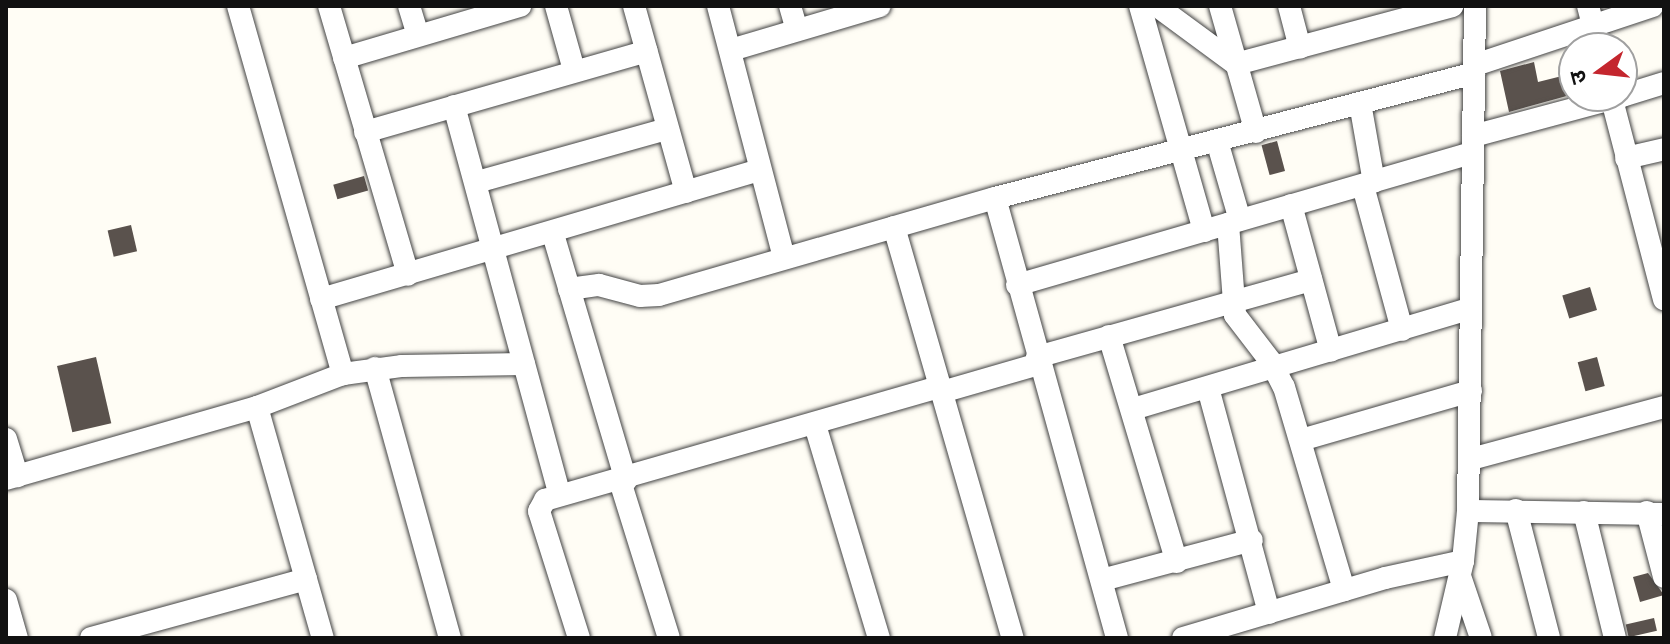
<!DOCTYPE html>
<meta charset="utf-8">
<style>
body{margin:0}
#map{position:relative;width:1670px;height:644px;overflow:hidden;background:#fffdf5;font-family:Literata,"Noto Sans Devanagari",serif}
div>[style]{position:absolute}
.building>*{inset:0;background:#5a524d;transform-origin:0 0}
.roads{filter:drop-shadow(0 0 2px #444) drop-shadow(0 0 2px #444)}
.minor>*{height:22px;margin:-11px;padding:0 11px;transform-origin:11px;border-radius:11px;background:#fff}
span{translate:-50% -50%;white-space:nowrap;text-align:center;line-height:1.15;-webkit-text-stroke:8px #fff;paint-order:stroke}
.frame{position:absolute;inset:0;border:8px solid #111;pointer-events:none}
.north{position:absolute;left:1558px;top:32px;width:80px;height:80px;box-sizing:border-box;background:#fff;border:2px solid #a0a0a0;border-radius:50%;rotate:255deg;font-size:22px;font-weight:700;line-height:32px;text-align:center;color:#111}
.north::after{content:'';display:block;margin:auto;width:28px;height:36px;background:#c4262e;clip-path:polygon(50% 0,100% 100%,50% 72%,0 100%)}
</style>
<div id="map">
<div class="building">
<i style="clip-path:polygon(1534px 62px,1538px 82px,1574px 73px,1574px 94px,1509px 112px,1500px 71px)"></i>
<i style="left:1277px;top:141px;width:31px;height:16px;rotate:75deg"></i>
<i style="left:364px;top:176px;width:15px;height:32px;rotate:74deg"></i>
<i style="left:131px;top:225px;width:27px;height:24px;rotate:77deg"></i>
<i style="left:1590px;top:287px;width:24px;height:29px;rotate:73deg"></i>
<i style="left:96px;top:357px;width:68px;height:40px;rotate:77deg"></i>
<i style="left:1597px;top:357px;width:30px;height:20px;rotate:75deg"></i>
<i style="clip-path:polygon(1648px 573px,1664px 595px,1640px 602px,1633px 577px)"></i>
<i style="left:1654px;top:618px;width:13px;height:29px;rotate:77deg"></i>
</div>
<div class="roads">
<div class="minor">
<i style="left:238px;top:6px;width:383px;rotate:74.1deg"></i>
<i style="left:329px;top:6px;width:280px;rotate:73.6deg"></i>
<i style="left:409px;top:6px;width:30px;rotate:73deg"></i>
<i style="left:556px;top:6px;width:66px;rotate:74.3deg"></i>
<i style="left:634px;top:6px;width:193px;rotate:74.4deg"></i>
<i style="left:718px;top:6px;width:260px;rotate:75.3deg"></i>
<i style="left:790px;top:6px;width:25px;rotate:74deg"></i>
<i style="left:1140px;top:6px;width:234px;rotate:74.1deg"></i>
<i style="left:1157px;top:6px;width:98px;rotate:36.3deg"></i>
<i style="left:1236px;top:64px;width:224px;rotate:-15deg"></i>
<i style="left:1220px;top:6px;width:131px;rotate:74.1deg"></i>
<i style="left:1289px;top:6px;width:43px;rotate:75.3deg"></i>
<i style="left:1588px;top:6px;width:43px;rotate:75.3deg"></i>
<i style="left:731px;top:50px;width:155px;rotate:-16.5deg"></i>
<i style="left:344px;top:58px;width:184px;rotate:-16.5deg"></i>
<i style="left:1475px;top:65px;width:187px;rotate:-18.4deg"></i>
<i style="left:1611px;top:96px;width:210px;rotate:75.4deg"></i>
<i style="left:1622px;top:96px;width:44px;rotate:-17.2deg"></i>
<i style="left:1360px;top:103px;width:80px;rotate:80deg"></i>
<i style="left:454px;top:106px;width:403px;rotate:74.8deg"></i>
<i style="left:365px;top:132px;width:293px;rotate:-16deg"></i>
<i style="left:1473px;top:136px;width:154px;rotate:-15deg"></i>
<i style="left:1217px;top:141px;width:82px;rotate:73.8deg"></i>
<i style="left:1626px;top:158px;width:39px;rotate:-13deg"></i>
<i style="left:477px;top:182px;width:197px;rotate:-15.6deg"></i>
<i style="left:1363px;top:186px;width:149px;rotate:74.8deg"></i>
<i style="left:995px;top:198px;width:457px;rotate:74.5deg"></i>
<i style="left:1291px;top:205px;width:151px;rotate:74.7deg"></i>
<i style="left:1228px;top:224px;width:91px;rotate:85.6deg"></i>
<i style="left:1235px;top:315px;width:59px;rotate:52.5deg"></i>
<i style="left:1271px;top:362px;width:28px;rotate:63deg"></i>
<i style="left:1284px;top:387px;width:212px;rotate:73.5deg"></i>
<i style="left:894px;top:227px;width:428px;rotate:73.9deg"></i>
<i style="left:553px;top:234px;width:257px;rotate:73.5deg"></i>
<i style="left:1017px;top:285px;width:474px;rotate:-16.2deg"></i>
<i style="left:569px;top:289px;width:30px;rotate:-8deg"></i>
<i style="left:599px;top:285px;width:42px;rotate:15deg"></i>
<i style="left:640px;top:296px;width:19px;rotate:-3deg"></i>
<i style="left:659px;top:295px;width:350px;rotate:-16.1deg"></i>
<i style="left:995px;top:198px;width:495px;rotate:-14.6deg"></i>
<i style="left:321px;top:299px;width:457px;rotate:-16.4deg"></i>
<i style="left:1109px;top:336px;width:236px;rotate:73.3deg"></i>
<i style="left:1037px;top:357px;width:285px;rotate:-15.7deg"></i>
<i style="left:375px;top:368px;width:280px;rotate:74.5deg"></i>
<i style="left:1208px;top:388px;width:233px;rotate:74.8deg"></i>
<i style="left:942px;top:392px;width:101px;rotate:-16.1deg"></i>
<i style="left:257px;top:407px;width:240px;rotate:74.1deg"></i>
<i style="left:1133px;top:409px;width:351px;rotate:-16.6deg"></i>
<i style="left:815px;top:425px;width:222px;rotate:73.3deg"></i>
<i style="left:6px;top:439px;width:39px;rotate:73deg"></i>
<i style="left:1301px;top:440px;width:177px;rotate:-16.1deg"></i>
<i style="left:1471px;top:459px;width:200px;rotate:-15.1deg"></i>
<i style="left:6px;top:479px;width:261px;rotate:-16deg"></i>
<i style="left:257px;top:407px;width:92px;rotate:-21deg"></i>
<i style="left:343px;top:374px;width:60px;rotate:-7.7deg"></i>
<i style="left:402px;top:366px;width:122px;rotate:-0.9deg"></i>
<i style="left:620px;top:481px;width:164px;rotate:72.7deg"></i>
<i style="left:1516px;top:510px;width:132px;rotate:75.5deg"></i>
<i style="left:1468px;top:511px;width:196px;rotate:0.9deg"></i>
<i style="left:1584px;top:512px;width:130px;rotate:76.2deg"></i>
<i style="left:1647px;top:512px;width:67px;rotate:75.3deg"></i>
<i style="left:1460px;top:576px;width:65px;rotate:71.3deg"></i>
<i style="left:1102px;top:580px;width:155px;rotate:-14.9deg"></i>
<i style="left:6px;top:600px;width:40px;rotate:74deg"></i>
<i style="left:91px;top:638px;width:223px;rotate:-15.3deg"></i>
<i style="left:579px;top:638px;width:133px;rotate:-107.5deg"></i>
<i style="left:539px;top:511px;width:13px;rotate:-61deg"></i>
<i style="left:545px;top:500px;width:411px;rotate:-16deg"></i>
<i style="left:1183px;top:638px;width:211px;rotate:-16.5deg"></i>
<i style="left:1385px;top:578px;width:80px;rotate:-12.3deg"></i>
<i style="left:1445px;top:638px;width:79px;rotate:-76.8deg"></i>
<i style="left:1463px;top:561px;width:50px;rotate:-84.3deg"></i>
<i style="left:1468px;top:511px;width:505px;rotate:-89.21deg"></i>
</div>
</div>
<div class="frame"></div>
<div class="north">उ</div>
</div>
